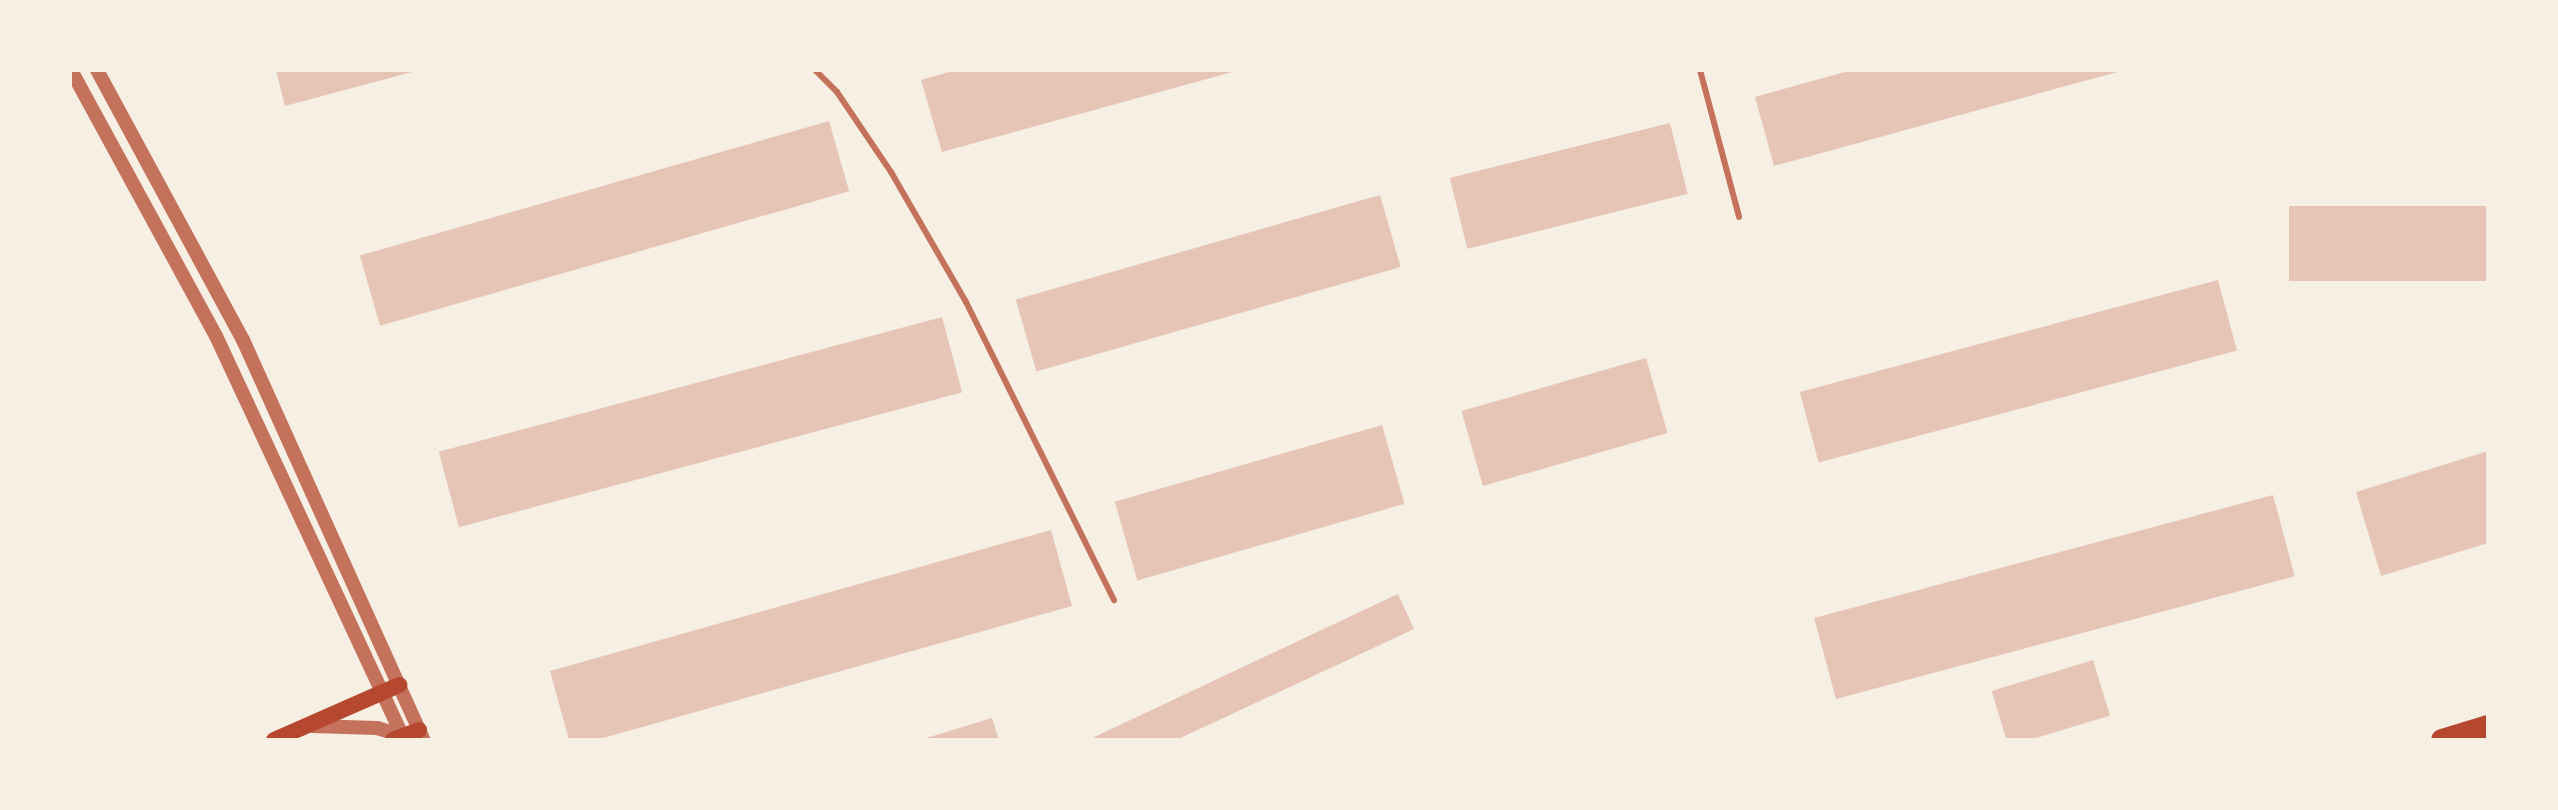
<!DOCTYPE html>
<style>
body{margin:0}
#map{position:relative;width:2558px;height:810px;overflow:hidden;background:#f6efe4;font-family:Cabin,sans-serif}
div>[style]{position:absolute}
.building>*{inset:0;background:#e6c5b7;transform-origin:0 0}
.service>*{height:6px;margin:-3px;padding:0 3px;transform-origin:3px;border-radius:3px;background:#c5725c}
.tertiary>*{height:14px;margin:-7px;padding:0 7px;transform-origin:7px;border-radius:7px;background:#c5725c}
.secondary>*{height:16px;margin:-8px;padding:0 8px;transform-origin:8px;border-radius:8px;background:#b5482f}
.trunk>*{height:22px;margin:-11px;padding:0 11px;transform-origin:11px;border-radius:11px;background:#b5482f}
span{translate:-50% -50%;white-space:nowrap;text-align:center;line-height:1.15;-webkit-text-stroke:8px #f6efe4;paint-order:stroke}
.frame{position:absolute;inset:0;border:72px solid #f6efe4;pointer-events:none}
</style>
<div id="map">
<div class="building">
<i style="clip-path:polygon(276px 70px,416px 70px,416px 71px,285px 106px)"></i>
<i style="clip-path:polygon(956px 70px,1236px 70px,1236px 71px,942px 152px,921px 80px)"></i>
<i style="clip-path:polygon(1852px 70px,2120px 70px,2121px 71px,1774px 166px,1755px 97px)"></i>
<i style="left:829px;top:121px;width:73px;height:488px;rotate:74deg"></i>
<i style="left:1670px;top:123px;width:73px;height:227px;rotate:76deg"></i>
<i style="left:1380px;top:195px;width:75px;height:379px;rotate:74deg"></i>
<i style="left:2488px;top:206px;width:75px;height:199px;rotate:90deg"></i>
<i style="left:2218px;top:280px;width:73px;height:433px;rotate:75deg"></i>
<i style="left:942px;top:317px;width:78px;height:521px;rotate:75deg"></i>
<i style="left:1646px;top:358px;width:78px;height:192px;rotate:74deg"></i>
<i style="left:1382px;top:425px;width:82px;height:278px;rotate:74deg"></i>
<i style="clip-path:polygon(2488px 451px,2488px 543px,2381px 576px,2356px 492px)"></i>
<i style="left:2273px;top:495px;width:84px;height:475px;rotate:75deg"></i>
<i style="clip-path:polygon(1051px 530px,1072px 606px,596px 740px,569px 740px,550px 671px)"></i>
<i style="clip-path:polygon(1398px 594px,1414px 629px,1176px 740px,1088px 740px)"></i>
<i style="left:2093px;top:660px;width:58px;height:106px;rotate:73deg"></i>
<i style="clip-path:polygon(992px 718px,999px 740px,923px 740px,923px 739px)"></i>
</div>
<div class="service">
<i style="left:815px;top:70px;width:31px;rotate:45deg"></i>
<i style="left:837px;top:92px;width:97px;rotate:56deg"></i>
<i style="left:891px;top:172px;width:150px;rotate:60deg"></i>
<i style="left:966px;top:302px;width:333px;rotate:63.6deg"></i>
<i style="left:1700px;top:70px;width:152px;rotate:75.1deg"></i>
</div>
<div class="tertiary">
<i style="left:71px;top:70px;width:303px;rotate:61.4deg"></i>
<i style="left:216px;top:336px;width:446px;rotate:65deg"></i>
<i style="left:97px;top:70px;width:307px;rotate:61.6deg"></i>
<i style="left:243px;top:340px;width:439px;rotate:65.7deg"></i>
<i style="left:312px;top:726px;width:65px;rotate:1.8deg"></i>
<i style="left:377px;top:728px;width:30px;rotate:17deg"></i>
</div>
<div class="secondary">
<i style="left:274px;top:740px;width:137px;rotate:-23.7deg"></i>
<i style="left:393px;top:740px;width:28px;rotate:-21deg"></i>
</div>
<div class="trunk">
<i style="left:2442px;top:740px;width:48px;rotate:-16.9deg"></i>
</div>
<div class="frame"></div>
</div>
